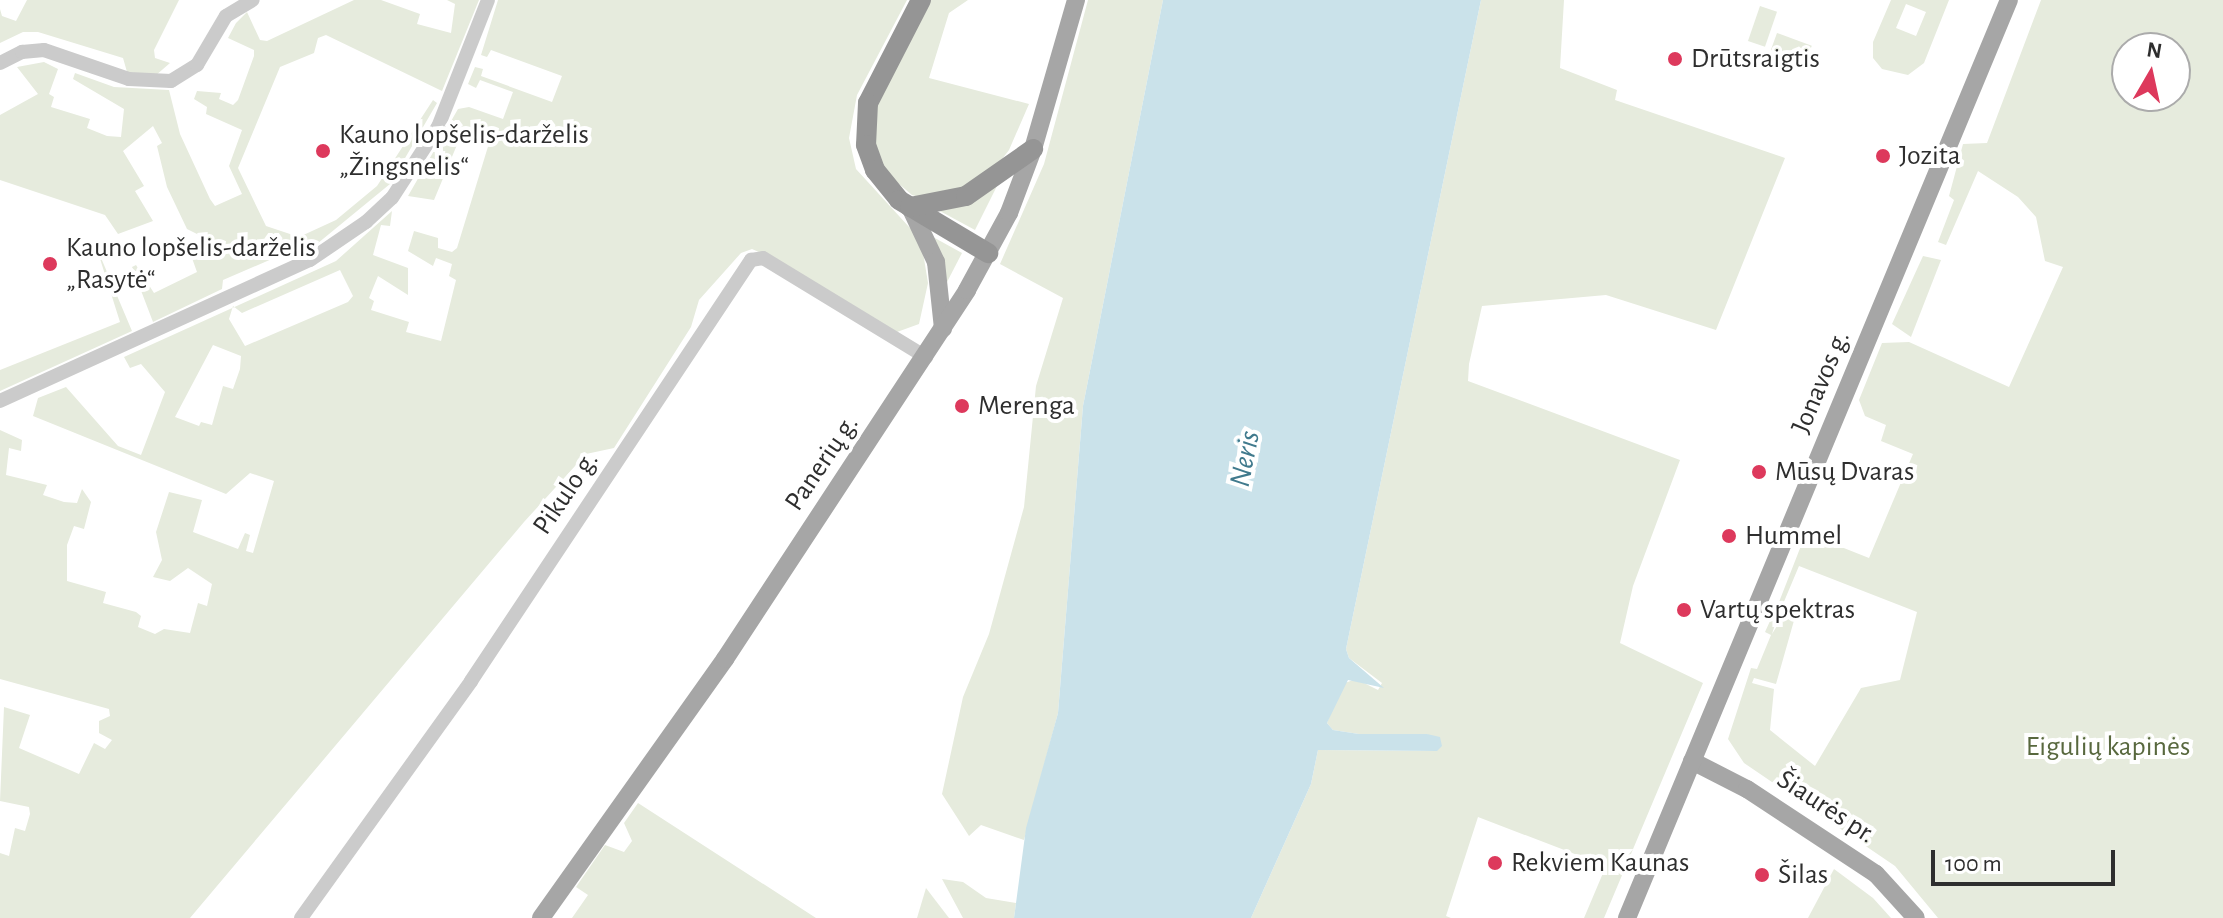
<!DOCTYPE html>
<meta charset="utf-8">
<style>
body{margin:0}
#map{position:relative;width:2223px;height:918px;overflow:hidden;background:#fff;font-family:"Alegreya Sans",sans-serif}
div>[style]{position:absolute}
.green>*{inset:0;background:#e6ebdd;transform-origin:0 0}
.water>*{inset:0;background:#cae2ea}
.minor>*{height:14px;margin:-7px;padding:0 7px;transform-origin:7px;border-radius:7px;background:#cbcbcb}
.major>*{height:18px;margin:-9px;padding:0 9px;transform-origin:9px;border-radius:9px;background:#a6a6a6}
.highway>*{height:20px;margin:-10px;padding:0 10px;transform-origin:10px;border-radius:10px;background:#959595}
.dots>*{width:22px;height:22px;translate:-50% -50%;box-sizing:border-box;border:4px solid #fff;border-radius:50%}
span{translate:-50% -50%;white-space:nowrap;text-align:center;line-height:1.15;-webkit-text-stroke:8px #fff;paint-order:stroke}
.poi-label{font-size:28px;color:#2e2e2e}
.left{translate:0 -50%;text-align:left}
.street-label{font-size:28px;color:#2e2e2e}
.park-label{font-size:28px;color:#58683e}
.water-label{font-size:30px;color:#407a8d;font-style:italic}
.north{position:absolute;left:2111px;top:32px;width:80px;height:80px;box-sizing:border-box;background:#fff;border:2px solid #ababab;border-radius:50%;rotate:9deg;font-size:22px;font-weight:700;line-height:32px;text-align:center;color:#2e2e2e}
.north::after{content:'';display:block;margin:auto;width:28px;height:36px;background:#dd395c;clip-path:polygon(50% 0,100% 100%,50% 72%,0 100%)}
.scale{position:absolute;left:1931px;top:850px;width:184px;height:36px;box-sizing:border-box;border:4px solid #2e2e2e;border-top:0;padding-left:10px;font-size:24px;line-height:28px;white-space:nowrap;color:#2e2e2e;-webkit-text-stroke:6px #fff;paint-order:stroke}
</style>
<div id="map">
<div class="green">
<i style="clip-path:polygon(27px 0,179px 0,154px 50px,155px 58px,170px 63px,155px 76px,127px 72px,123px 58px,38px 32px,23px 32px,0 43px,0 9px,2px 16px,16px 21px)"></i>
<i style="clip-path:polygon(354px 0,381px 0,420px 14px,417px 24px,451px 33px,455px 4px,447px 0,479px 0,442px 91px,326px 35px,318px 38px,314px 53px,280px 67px,238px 168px,266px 226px,299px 237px,336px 220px,377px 186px,433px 100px,437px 103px,390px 184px,301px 257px,288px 252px,223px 280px,222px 289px,153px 322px,132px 267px,136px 265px,154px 293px,197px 272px,188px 247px,205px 238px,187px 229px,167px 187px,157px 146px,162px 143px,153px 126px,123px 151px,144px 186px,135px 191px,153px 221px,118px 234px,105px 215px,0 180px,0 115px,38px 94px,17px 67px,44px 62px,58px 69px,49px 94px,54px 97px,51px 107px,90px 119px,87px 128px,107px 136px,121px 137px,124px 109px,73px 79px,75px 73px,114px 87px,169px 90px,180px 134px,210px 199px,215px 206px,242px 194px,229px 166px,242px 130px,206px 114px,207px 107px,194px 99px,197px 91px,221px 93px,219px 99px,233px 105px,238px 100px,254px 56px,254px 50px,228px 38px,236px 23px,247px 12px,260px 40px,267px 41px)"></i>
<i style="clip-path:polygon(evenodd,498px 0,907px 0,857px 95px,849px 138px,856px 169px,921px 240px,928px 283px,919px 324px,897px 332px,770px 257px,752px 249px,741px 253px,699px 300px,691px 327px,614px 448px,586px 454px,524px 522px,190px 918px,0 918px,0 853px,9px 856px,15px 828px,25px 831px,30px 814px,29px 807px,0 801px,4px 707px,30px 715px,19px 748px,79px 774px,94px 743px,105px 749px,112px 740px,99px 733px,99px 721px,110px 716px,109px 709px,0 679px,0 430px,22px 440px,21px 451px,9px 448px,6px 475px,47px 485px,43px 495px,64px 502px,77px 503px,82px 489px,91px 502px,84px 529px,74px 526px,67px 545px,67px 581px,106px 592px,103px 603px,136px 612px,141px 616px,138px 627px,155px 634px,164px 629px,190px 633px,198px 603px,207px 606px,212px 584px,188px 568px,170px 581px,153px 577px,162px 560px,156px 532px,169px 492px,202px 500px,193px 532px,238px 549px,245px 533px,250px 535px,246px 551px,253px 553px,274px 481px,250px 473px,226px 494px,33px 416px,38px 398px,66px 387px,118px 446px,141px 455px,165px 392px,141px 364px,130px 368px,124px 357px,336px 261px,392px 211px,390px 226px,381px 225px,373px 255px,408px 268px,408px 295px,378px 276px,369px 298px,374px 301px,371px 310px,409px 322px,406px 332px,441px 341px,456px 280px,449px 276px,452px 264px,436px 258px,433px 266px,408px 251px,414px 231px,438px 238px,438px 248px,452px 252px,457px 248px,490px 140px,474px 135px,476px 126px,464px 128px,434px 200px,408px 196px,458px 109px,469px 107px,503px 119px,513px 92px,480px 80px,476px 88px,468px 84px,475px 67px,483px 69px,481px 76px,552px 102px,562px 76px,491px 50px,487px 57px,481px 55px,498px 0,340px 270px,353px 296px,348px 302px,245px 346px,229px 319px,233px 306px,242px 313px,340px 270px,498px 0,213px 345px,241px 356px,240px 369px,233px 389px,223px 386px,212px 425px,201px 422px,199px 426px,175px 417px,213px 345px)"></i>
<i style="clip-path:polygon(930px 0,968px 0,949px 13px,929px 78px,1029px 104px,1009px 150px,993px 171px,968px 190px,929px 200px,912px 195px,885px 172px,874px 150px,874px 110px)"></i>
<i style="clip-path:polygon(1088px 0,1163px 0,1083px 406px,1058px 713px,1024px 840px,981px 825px,969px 836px,942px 794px,963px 697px,989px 634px,1024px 507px,1036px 386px,1063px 298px,1000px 264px,1044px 164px)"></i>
<i style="clip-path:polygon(1481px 0,1564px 0,1560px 68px,1617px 90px,1615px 100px,1785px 158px,1716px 330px,1606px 295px,1482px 306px,1469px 364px,1468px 381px,1680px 460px,1633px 586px,1620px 643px,1703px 683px,1604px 918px,1584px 918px,1606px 866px,1478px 817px,1446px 916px,1451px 918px,1251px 918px,1311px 784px,1318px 750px,1437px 751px,1427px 734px,1359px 734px,1333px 730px,1327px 723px,1342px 684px,1356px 679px,1378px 690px,1382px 683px,1349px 658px,1346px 649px)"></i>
<i style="clip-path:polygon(evenodd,1891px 0,1949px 0,1924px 63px,1908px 75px,1882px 69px,1873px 58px,1873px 42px,1891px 0,1906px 4px,1926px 12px,1916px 36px,1896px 28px,1906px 4px)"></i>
<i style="clip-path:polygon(evenodd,2041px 0,2223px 0,2223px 918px,1938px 918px,1895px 866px,1744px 763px,1728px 739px,1751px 668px,1757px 669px,1771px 635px,1765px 632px,1775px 610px,1779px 612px,1772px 634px,1785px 613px,1795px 617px,1776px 684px,1754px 678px,1752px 683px,1774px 689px,1770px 730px,1815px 766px,1861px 688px,1900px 680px,1917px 612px,1799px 566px,1783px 604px,1779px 602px,1806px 533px,1869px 558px,1913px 454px,1881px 441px,1886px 425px,1865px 416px,1859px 400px,1882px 343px,1909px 342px,2009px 387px,2063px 267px,2045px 261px,2036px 217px,2018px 197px,1978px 171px,1946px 245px,1938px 242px,1954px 200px,1949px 196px,1963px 144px,1987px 143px,2041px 0,2127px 48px,2175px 48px,2175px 96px,2127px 96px,2127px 48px)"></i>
<i style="left:1760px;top:6px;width:18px;height:37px;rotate:19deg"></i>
<i style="left:1777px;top:33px;width:37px;height:18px;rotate:20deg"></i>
<i style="clip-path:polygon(999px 182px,975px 230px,938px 210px)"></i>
<i style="clip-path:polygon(933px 237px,962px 253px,946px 284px)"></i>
<i style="clip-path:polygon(96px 246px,132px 331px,0 391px,0 370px,120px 322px)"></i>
<i style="clip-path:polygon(1923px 256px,1941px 260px,1911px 337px,1892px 324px)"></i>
<i style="clip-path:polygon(638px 803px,816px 918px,572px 918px,588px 895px,576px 887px,605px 845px,624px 852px,632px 841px,624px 823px)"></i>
<i style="clip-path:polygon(1834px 869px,1873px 898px,1891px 918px,1808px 918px)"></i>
<i style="clip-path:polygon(942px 879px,963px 882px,986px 898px,1016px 903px,1014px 918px,963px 918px)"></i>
<i style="clip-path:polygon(926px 888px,949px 918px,917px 918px)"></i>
</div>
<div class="water">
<i style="clip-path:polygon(1163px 0,1481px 0,1346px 649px,1349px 658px,1384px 688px,1348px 680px,1327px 723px,1333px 730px,1359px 734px,1427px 734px,1440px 737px,1442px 746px,1437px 751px,1318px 750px,1311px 784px,1251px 918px,1014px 918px,1026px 828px,1058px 713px,1083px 406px)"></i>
</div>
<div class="minor">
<i style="left:0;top:63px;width:25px;rotate:-27deg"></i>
<i style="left:22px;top:52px;width:22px;rotate:-5deg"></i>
<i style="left:44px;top:50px;width:90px;rotate:18.8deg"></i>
<i style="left:129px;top:79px;width:42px;rotate:2.7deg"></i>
<i style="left:171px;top:81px;width:31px;rotate:-32deg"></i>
<i style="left:197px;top:65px;width:57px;rotate:-59.4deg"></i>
<i style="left:226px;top:16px;width:31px;rotate:-31deg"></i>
<i style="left:0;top:401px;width:341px;rotate:-24.5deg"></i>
<i style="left:310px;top:260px;width:68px;rotate:-34.2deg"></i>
<i style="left:366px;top:222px;width:35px;rotate:-43deg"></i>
<i style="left:392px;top:198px;width:85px;rotate:-57.1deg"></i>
<i style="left:438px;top:127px;width:136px;rotate:-68.5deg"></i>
<i style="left:301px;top:918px;width:292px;rotate:-54.3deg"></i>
<i style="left:471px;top:681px;width:506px;rotate:-56.37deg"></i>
<i style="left:751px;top:260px;width:12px;rotate:-9deg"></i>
<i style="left:763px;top:258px;width:191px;rotate:31.3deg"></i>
</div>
<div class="major">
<i style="left:910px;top:207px;width:61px;rotate:64.7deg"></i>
<i style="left:936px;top:262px;width:67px;rotate:84deg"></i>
<i style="left:1692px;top:761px;width:62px;rotate:27deg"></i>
<i style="left:1747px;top:789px;width:154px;rotate:33.4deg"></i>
<i style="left:1876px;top:874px;width:59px;rotate:47.7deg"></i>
<i style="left:541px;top:918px;width:318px;rotate:-54.6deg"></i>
<i style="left:725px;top:659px;width:441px;rotate:-56.7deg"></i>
<i style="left:967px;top:290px;width:88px;rotate:-61.4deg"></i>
<i style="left:1009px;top:213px;width:68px;rotate:-69.4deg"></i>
<i style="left:1033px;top:149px;width:155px;rotate:-73.9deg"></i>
<i style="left:1627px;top:918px;width:994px;rotate:-67.41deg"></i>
</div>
<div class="highway">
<i style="left:921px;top:0;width:116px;rotate:117.2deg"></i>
<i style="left:868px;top:103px;width:42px;rotate:92.7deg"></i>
<i style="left:866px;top:145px;width:27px;rotate:70deg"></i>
<i style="left:875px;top:170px;width:38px;rotate:51deg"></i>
<i style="left:899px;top:200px;width:104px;rotate:30.8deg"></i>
<i style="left:910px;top:207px;width:57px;rotate:-11.1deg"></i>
<i style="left:966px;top:196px;width:82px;rotate:-35deg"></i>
</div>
<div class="dots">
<i style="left:1675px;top:59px;background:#dd395c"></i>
<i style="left:323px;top:151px;background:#dd395c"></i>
<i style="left:1883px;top:156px;background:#dd395c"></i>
<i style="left:50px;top:264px;background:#dd395c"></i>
<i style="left:962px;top:406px;background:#dd395c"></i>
<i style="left:1759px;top:472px;background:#dd395c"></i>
<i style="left:1729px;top:536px;background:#dd395c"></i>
<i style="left:1684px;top:610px;background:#dd395c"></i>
<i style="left:1495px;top:863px;background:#dd395c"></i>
<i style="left:1762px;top:875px;background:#dd395c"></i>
</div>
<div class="poi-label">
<span class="left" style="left:1691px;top:59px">Drūtsraigtis</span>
<span class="left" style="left:339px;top:151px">Kauno lopšelis-darželis<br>„Žingsnelis“</span>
<span class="left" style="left:1899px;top:156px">Jozita</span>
<span class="left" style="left:66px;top:264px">Kauno lopšelis-darželis<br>„Rasytė“</span>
<span class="left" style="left:978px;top:406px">Merenga</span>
<span class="left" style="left:1775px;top:472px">Mūsų Dvaras</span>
<span class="left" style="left:1745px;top:536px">Hummel</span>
<span class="left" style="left:1700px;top:610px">Vartų spektras</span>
<span class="left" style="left:1511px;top:863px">Rekviem Kaunas</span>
<span class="left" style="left:1778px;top:875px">Šilas</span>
</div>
<div class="street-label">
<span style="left:1821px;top:382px;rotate:-67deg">Jonavos g.</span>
<span style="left:822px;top:463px;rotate:-56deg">Panerių g.</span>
<span style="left:566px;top:493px;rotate:-56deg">Pikulo g.</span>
<span style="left:1826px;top:807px;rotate:33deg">Šiaurės pr.</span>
</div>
<div class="park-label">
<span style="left:2108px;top:747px">Eigulių kapinės</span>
</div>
<div class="water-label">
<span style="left:1245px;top:459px;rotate:-79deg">Neris</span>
</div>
<div class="north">N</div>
<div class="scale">100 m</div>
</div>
